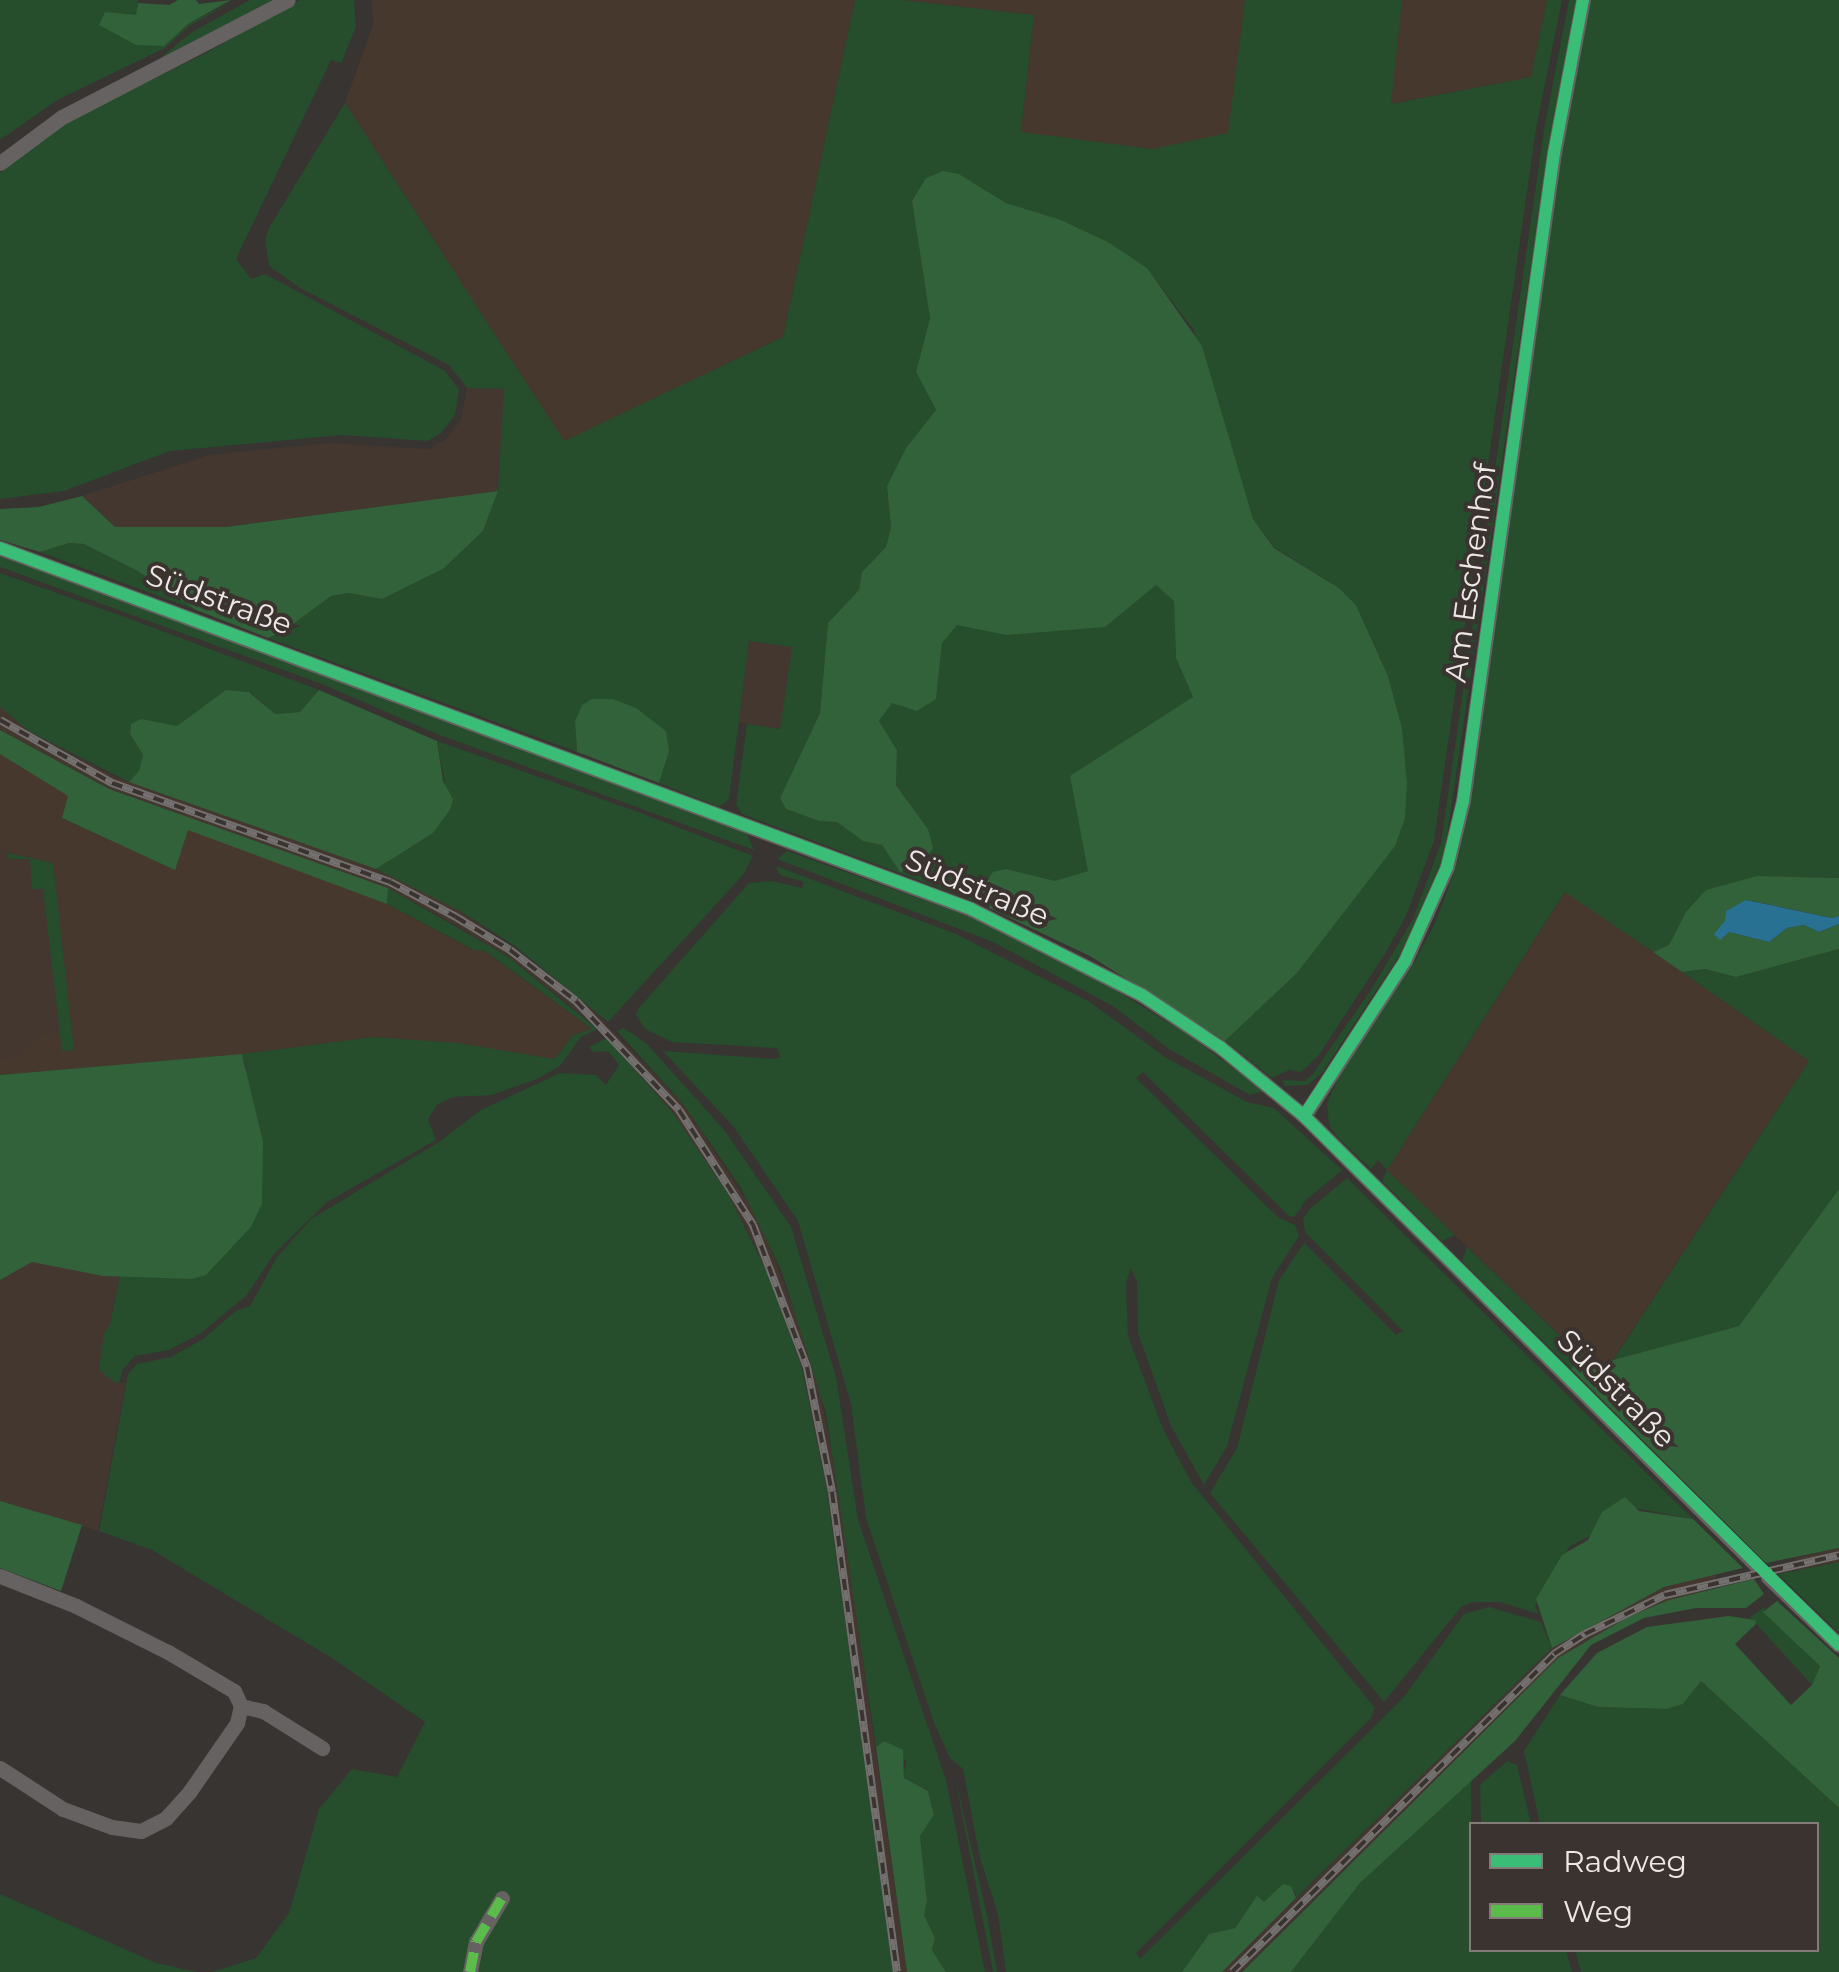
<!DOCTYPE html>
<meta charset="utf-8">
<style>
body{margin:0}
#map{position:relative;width:1839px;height:1972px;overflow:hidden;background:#373432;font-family:Montserrat,sans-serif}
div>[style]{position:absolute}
.commercial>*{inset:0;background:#46382d}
.built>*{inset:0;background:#433730;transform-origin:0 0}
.green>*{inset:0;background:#264d2c}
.forest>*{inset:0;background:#326239}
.water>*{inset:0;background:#287193}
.minor>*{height:15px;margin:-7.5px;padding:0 7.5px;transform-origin:7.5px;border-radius:7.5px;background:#656261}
.rail>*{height:8px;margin-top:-4px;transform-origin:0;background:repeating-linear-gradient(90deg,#3a332f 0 11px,#73706f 0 22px);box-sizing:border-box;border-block:2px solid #73706f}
.quiet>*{height:10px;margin-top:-5px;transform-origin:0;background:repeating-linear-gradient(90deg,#5cbc4b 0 20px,transparent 0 30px)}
.cycleway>*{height:12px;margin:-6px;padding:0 6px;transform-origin:6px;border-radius:6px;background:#3abd76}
span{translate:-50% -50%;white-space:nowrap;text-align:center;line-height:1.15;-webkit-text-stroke:8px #3a332f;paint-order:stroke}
.street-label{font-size:30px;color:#ede8e6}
.legend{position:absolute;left:1469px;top:1822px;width:350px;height:130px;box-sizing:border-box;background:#3a332f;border:2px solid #827b78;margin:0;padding:12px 18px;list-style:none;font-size:30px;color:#ede8e6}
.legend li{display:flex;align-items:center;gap:20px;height:50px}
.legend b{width:50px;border:2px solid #827b78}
</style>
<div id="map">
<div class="commercial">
<i style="clip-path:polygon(372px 0,855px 0,783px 337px,564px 442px,345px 103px,373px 25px)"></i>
<i style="clip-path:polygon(902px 0,1547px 0,1531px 77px,1152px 149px,1021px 133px,1034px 15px)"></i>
<i style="clip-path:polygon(0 754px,68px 796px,63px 819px,174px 869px,188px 829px,387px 904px,473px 950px,484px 951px,592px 1029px,573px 1035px,555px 1059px,458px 1044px,373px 1037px,242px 1054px,0 1075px)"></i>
<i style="clip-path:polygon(1566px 891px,1809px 1061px,1602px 1376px,1387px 1170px)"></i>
</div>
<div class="built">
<i style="clip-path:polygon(482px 386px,505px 389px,498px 491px,226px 527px,115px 527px,82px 496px,209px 455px,329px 443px,429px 449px,446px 439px,461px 420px,467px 388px)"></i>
<i style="left:749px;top:640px;width:45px;height:83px;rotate:9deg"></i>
<i style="clip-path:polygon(0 707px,30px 732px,115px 777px,396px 876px,460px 911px,580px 997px,684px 1105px,760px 1221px,815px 1365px,839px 1491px,907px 1972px,894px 1972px,827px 1491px,802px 1368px,769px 1276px,746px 1227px,673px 1113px,607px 1038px,571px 1006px,507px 956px,452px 923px,388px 888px,109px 789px,0 730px)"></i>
<i style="clip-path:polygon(0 849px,53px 863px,72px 1032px,42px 1034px,15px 1057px,0 1059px)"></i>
<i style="clip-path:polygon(32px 1262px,120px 1275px,110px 1325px,114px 1382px,126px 1383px,98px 1531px,0 1501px,0 1280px)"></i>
<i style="clip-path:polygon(1839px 1548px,1839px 1562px,1798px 1570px,1796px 1558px)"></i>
<i style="clip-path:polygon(1715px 1573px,1718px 1586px,1628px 1617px,1558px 1658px,1241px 1972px,1222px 1972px,1552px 1648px,1621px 1607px,1665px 1587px)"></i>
</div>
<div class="green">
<i style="clip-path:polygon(0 0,138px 0,137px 15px,164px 46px,188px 24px,236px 0,189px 26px,165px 48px,57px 100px,0 140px)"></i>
<i style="clip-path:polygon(250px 0,275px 0,158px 60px,192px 32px)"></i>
<i style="clip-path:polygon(300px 0,354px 0,356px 27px,341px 63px,331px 60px,236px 259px,251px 279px,265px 274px,445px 371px,459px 390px,455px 415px,441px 433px,427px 441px,342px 435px,170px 451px,64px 491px,0 499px,0 173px,65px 122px,206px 53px)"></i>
<i style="clip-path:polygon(855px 0,902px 0,1034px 15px,1021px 132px,1152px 149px,1228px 133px,1245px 0,1402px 0,1391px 104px,1531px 77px,1547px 0,1562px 0,1536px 129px,1434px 841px,1406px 916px,1386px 952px,1319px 1055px,1301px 1072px,1289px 1070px,1272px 1078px,1225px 1041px,1297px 973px,1405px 818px,1402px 728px,1388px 676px,1356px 605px,1339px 588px,1274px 547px,1253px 519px,1193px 329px,1147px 269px,1108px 242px,1061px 220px,1006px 203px,959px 174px,912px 201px,930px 318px,916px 372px,936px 410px,906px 448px,887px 486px,891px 528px,886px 547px,862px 572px,859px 590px,828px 624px,820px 713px,780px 798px,786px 809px,819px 821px,837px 822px,863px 841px,882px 845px,902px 872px,928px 829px,896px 784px,897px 750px,879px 721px,892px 702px,936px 699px,942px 642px,958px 624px,1006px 635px,1155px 584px,1175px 601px,1176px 658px,1193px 697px,1088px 871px,1056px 882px,1005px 869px,993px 873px,974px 901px,742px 814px,736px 805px,747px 724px,780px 729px,792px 647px,749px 641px,729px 799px,719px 807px,659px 783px,669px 752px,575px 721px,577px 752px,268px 638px,284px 631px,331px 596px,349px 593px,382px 599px,443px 569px,483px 531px,498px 491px,504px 389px,467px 388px,449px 365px,300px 288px,269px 266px,265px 239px,269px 228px,345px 103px,564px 441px,783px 337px)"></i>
<i style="clip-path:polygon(1569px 0,1576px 0,1547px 154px,1444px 857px,1400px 955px,1322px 1073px,1308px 1085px,1285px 1086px,1282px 1080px,1305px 1081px,1312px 1075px,1371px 990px,1413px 919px,1441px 843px,1544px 130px)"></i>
<i style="clip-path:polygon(1590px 0,1839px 0,1839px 878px,1757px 876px,1676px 932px,1669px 945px,1653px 952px,1565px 892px,1387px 1170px,1455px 1235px,1442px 1241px,1382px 1181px,1387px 1170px,1378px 1160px,1371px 1169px,1337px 1137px,1329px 1125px,1327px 1103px,1342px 1070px,1414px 963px,1435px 923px,1455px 870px,1471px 803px,1561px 155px)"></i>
<i style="clip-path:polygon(69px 543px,84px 544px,136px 570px,196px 610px,40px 552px)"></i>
<i style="clip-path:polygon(0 556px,746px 831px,754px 850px,437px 734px,322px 684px,0 567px)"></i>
<i style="clip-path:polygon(0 573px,122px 616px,319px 690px,300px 712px,275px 714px,250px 692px,227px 690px,177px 727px,141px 720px,131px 725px,130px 734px,143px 755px,139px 772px,129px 782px,30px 732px,0 707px)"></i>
<i style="clip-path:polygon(437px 741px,638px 812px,753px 856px,743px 875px,608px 1022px,515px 946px,460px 911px,376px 869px,433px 833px,450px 810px)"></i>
<i style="clip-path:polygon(0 851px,53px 863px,74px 1050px,62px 1051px,43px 889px,32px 889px,30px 859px,8px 859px,8px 853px)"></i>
<i style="clip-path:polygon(787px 851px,968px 916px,1081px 969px,1189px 1035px,1264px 1091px,1250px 1095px,1169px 1049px,1113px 1006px,993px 942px,777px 859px)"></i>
<i style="clip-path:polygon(776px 866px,956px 934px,1090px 1002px,1165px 1057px,1247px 1102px,1274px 1108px,1342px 1170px,1305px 1201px,1294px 1217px,1289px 1216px,1143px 1072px,1136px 1078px,1279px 1218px,1295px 1225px,1299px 1236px,1272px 1278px,1227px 1446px,1204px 1485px,1171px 1426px,1138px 1333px,1137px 1282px,1131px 1268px,1126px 1283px,1128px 1336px,1163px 1429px,1191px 1482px,1375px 1708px,1371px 1718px,1136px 1953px,1140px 1959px,1404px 1697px,1464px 1614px,1489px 1607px,1541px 1622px,1552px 1648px,1296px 1898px,1295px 1891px,1264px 1903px,1257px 1897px,1235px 1928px,1209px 1934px,1182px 1972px,1006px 1972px,998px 1914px,980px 1858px,963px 1769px,950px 1758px,934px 1723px,866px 1518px,851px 1404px,798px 1221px,733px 1126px,663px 1051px,774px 1059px,780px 1057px,777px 1048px,672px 1042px,645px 1029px,636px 1015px,638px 1009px,749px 883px,772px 881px,802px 888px,804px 882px,780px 875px)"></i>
<i style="clip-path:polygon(388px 888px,507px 956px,597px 1029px,581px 1037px,560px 1066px,537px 1079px,492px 1095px,452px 1097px,437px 1105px,428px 1119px,436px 1140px,327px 1202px,274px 1254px,247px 1295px,201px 1333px,169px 1350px,135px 1356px,123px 1369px,119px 1383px,114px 1382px,99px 1370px,104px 1333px,110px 1325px,120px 1275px,192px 1279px,206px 1275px,247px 1069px,242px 1054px,373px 1037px,458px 1043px,555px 1059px,573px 1035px,592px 1029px,485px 951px,474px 950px,387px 904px)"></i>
<i style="clip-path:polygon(1839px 949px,1839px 1189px,1739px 1326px,1613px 1360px,1809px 1061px,1682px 972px,1705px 969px,1736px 977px)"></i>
<i style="clip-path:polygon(624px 1028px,647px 1044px,725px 1131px,791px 1227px,836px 1377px,858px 1520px,946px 1780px,985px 1972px,946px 1972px,932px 1950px,935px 1938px,924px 1915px,927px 1900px,920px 1836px,934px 1815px,928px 1790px,903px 1778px,906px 1761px,884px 1741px,876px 1747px,826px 1413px,782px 1272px,741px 1188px,684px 1105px,617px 1031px)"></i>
<i style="clip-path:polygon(607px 1038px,673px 1113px,728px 1194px,769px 1276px,802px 1368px,827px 1491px,894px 1972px,212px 1972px,256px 1958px,289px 1913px,319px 1809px,352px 1769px,397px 1777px,425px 1722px,332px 1658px,152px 1550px,99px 1531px,128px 1374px,137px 1364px,171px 1357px,203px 1339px,236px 1311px,250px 1306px,277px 1257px,311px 1219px,439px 1142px,481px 1110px,560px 1073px,596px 1075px,606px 1085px,619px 1065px,608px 1051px,593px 1052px,589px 1047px)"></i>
<i style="clip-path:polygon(1347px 1178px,1693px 1519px,1634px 1508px,1602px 1512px,1594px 1534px,1570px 1546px,1535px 1606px,1539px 1614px,1500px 1602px,1472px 1602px,1461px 1607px,1384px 1702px,1210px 1493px,1237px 1448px,1279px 1280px,1304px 1243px,1396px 1335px,1403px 1331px,1305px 1232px,1303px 1219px,1310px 1209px)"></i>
<i style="clip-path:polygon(1467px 1247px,1582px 1357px,1571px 1369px,1462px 1261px)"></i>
<i style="clip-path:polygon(1839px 1562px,1839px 1633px,1778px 1574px)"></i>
<i style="clip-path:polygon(1766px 1606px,1764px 1612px,1820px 1666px,1812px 1685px,1750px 1617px)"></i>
<i style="clip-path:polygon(1701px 1681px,1839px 1808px,1839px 1972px,1581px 1972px,1575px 1950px,1816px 1950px,1816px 1824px,1540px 1824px,1524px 1751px,1560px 1695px,1598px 1707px,1667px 1709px,1683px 1704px)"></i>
<i style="clip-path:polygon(1507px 1761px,1517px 1765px,1531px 1824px,1481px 1824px,1480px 1785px)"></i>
<i style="clip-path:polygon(954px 1773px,987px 1915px,997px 1972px,993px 1972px)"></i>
<i style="clip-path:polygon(1471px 1781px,1472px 1950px,1566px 1950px,1572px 1972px,1291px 1972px,1360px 1883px)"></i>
<i style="clip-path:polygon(0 1894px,156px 1963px,197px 1972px,0 1972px)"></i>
</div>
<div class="forest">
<i style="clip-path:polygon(178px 0,196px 0,199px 4px,231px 0,188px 24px,164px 46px,136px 45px,99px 25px,105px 12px,136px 15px,138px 3px,169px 5px)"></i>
<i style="clip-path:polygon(943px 171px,959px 174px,1006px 203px,1061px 220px,1108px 242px,1147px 268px,1202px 346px,1253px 519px,1274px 548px,1339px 588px,1356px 605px,1388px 676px,1402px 728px,1407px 784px,1405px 818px,1395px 846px,1297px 973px,1225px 1041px,1090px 956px,974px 901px,993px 872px,1006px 869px,1055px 881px,1088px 871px,1070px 776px,1193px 697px,1176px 658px,1174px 601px,1156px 585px,1105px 627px,1006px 635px,957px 625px,942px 643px,936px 699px,917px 711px,892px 703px,879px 721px,897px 750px,896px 785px,928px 829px,933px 848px,929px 854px,914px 856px,901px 873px,882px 845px,863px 841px,837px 822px,819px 821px,786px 809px,780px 798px,820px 713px,828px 623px,859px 590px,862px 572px,886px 547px,891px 527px,887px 486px,906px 448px,936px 410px,916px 372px,930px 318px,912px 201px,926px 178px)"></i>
<i style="clip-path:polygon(498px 491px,483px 531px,443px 569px,382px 599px,349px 593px,331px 596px,284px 631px,268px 638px,196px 610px,136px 570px,84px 544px,69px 543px,40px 552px,0 540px,0 509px,39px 507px,82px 496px,115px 527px,226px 527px)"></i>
<i style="clip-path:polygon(226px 690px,249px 692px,275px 714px,300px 712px,319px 690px,437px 741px,443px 781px,453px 799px,450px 810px,433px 833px,376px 869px,129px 782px,139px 771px,143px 755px,130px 734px,131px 724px,141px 719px,177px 726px)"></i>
<i style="clip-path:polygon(592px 699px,613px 699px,636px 708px,666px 731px,669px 752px,659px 783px,577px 752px,575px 721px,582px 705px)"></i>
<i style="clip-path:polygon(0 730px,109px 789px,388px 888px,387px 904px,188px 830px,175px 870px,62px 818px,68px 796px,0 754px)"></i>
<i style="clip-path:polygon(1757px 876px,1839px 878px,1839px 916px,1832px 918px,1747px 900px,1729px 932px,1769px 942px,1787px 928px,1804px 925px,1819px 932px,1839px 924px,1839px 949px,1736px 977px,1705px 969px,1682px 972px,1653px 952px,1669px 945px,1686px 912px,1706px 890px)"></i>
<i style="clip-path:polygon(242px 1054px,263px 1142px,262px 1204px,251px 1227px,206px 1275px,192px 1279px,103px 1276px,32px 1262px,0 1280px,0 1075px)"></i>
<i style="clip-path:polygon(1839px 1189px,1839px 1548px,1766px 1563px,1571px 1369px,1582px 1357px,1602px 1376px,1613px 1360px,1739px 1326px)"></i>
<i style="clip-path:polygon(1625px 1497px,1639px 1511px,1693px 1519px,1743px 1568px,1664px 1587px,1552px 1648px,1536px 1599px,1562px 1555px,1588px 1540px,1602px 1512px)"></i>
<i style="clip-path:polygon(0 1501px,82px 1525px,61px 1591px,0 1568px)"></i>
<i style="clip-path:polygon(1754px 1579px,1764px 1594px,1746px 1608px,1696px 1608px,1644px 1618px,1591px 1645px,1515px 1741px,1360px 1883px,1291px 1972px,1242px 1972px,1558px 1658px,1628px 1617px,1669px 1600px)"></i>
<i style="clip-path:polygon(1777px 1601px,1839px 1658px,1839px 1808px,1701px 1681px,1683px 1704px,1667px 1709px,1598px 1707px,1560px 1695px,1597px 1653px,1647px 1627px,1729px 1616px,1755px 1620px,1756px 1624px,1735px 1644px,1791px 1705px,1812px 1685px,1820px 1666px,1763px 1612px)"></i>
<i style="clip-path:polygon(884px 1741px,903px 1750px,904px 1778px,928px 1791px,934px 1815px,920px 1836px,927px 1901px,924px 1915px,935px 1938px,932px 1950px,946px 1972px,907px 1972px,876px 1747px)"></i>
<i style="clip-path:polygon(1283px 1884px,1291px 1886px,1296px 1898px,1222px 1972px,1182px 1972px,1209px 1934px,1235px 1928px,1257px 1896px,1264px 1902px)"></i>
</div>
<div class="water">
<i style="clip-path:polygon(1746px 900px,1832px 918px,1839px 916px,1839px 924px,1819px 932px,1804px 925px,1787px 928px,1769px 942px,1729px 932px,1720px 940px,1714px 934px,1725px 921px,1726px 911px)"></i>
</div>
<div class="minor">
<i style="left:0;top:163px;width:77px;rotate:-36.6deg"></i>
<i style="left:62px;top:117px;width:254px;rotate:-27.4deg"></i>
<i style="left:0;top:548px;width:1036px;rotate:20.39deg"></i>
<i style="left:971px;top:909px;width:191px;rotate:26.7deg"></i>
<i style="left:1142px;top:995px;width:94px;rotate:33.7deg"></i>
<i style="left:1220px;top:1047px;width:109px;rotate:39.4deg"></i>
<i style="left:1304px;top:1116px;width:637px;rotate:44.81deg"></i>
<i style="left:1304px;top:1116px;width:185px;rotate:-56.9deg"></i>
<i style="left:1405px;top:961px;width:103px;rotate:-65.9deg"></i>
<i style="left:1447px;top:867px;width:68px;rotate:-76.4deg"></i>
<i style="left:1463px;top:801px;width:654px;rotate:-82.01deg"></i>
<i style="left:1554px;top:153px;width:156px;rotate:-79.3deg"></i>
<i style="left:0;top:1576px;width:82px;rotate:21.5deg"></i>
<i style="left:76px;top:1606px;width:103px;rotate:26.6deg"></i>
<i style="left:168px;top:1652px;width:77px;rotate:30.6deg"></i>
<i style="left:234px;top:1691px;width:17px;rotate:65deg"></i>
<i style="left:241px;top:1706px;width:23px;rotate:13deg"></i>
<i style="left:263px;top:1711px;width:70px;rotate:32.1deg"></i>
<i style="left:1768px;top:1577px;width:98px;rotate:43.8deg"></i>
<i style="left:0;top:1768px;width:75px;rotate:33.1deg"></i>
<i style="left:63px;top:1809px;width:52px;rotate:20.2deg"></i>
<i style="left:112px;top:1827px;width:29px;rotate:8deg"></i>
<i style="left:141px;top:1831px;width:28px;rotate:-27deg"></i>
<i style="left:166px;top:1818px;width:36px;rotate:-48deg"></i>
<i style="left:190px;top:1791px;width:83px;rotate:-55.3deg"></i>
<i style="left:237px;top:1723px;width:17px;rotate:-77deg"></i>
<i style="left:470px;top:1972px;width:31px;rotate:-79deg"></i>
<i style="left:476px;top:1942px;width:51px;rotate:-59.4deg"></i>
</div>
<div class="rail">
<i style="left:0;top:720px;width:129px;rotate:29.4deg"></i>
<i style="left:112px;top:783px;width:295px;rotate:19.6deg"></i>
<i style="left:390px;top:882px;width:75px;rotate:27.9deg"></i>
<i style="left:456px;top:917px;width:63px;rotate:31.4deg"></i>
<i style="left:510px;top:950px;width:83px;rotate:37.7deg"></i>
<i style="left:576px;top:1001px;width:150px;rotate:46.6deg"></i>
<i style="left:679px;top:1110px;width:137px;rotate:57.2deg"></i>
<i style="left:753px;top:1225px;width:152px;rotate:69.2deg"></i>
<i style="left:807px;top:1367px;width:127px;rotate:78.7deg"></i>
<i style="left:832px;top:1492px;width:484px;rotate:82.3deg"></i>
<i style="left:1232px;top:1972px;width:453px;rotate:-44.6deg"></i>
<i style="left:1554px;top:1654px;width:37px;rotate:-33deg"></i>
<i style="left:1585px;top:1634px;width:89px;rotate:-26deg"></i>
<i style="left:1665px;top:1595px;width:179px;rotate:-12.9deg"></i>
</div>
<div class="quiet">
<i style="left:470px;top:1972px;width:31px;rotate:-79deg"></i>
<i style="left:476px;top:1942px;width:51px;rotate:-59.4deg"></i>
</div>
<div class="cycleway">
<i style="left:0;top:548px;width:1036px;rotate:20.39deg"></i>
<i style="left:971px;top:909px;width:191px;rotate:26.7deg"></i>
<i style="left:1142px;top:995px;width:94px;rotate:33.7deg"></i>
<i style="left:1220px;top:1047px;width:109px;rotate:39.4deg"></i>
<i style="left:1304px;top:1116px;width:752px;rotate:44.68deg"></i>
<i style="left:1304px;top:1116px;width:185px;rotate:-56.9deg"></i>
<i style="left:1405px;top:961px;width:103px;rotate:-65.9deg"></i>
<i style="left:1447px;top:867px;width:68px;rotate:-76.4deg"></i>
<i style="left:1463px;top:801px;width:654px;rotate:-82.01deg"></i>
<i style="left:1554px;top:153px;width:156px;rotate:-79.3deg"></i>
</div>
<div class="street-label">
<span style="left:1471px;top:573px;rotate:-82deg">Am Eschenhof</span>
<span style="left:219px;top:600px;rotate:20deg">Südstraße</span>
<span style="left:977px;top:888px;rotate:23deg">Südstraße</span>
<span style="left:1616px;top:1389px;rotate:45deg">Südstraße</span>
</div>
<ul class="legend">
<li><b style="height:12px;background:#3abd76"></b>Radweg</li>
<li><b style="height:12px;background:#5cbc4b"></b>Weg</li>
</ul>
</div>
